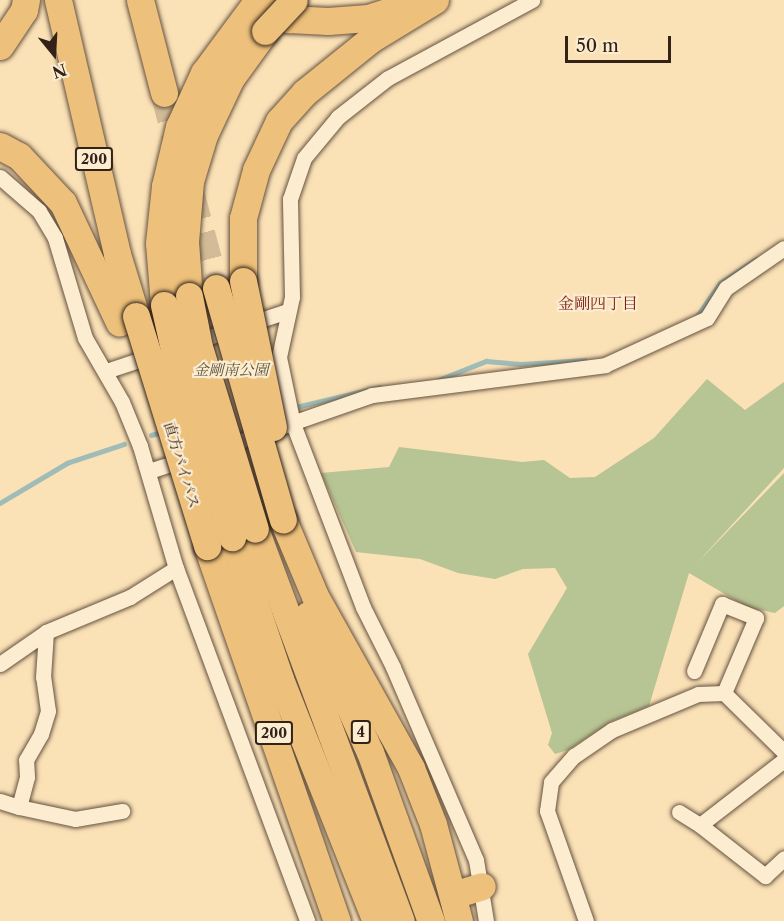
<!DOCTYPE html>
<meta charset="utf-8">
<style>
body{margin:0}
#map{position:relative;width:784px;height:921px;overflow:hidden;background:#fae1b6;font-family:"Libre Caslon Text","Noto Serif JP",serif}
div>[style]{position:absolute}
.green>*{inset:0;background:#b7c493}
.stream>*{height:4.5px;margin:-2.25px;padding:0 2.25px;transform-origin:2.25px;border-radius:2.25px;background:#a0bcb6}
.highway-tunnel>*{height:27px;margin-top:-13.5px;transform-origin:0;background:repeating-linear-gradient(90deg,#d2bb96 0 27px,transparent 0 41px)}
.roads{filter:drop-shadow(0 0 2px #655240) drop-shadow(0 0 2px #655240)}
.street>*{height:15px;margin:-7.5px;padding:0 7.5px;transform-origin:7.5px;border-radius:7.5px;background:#fcecd0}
.highway>*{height:27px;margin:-13.5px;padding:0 13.5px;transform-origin:13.5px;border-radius:13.5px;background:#edc07b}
.bridges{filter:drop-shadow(0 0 2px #332218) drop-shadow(0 0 2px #332218)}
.highway-bridge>*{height:27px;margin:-13.5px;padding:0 13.5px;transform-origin:13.5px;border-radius:13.5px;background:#edc07b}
span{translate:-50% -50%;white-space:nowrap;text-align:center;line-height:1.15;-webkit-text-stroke:4.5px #fcecd0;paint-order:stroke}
.shield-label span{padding:2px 4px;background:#fcecd0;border:2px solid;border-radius:4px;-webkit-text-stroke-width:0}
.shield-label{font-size:14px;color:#332218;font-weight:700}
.park-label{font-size:15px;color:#5b533d;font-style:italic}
.street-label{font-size:15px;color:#332218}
.neighbourhood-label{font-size:16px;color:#7a1f14}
.north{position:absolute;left:24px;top:24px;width:60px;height:60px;-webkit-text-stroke:4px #fcecd0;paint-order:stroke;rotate:162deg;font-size:16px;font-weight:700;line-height:24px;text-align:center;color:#332218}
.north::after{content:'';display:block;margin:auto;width:21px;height:27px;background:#332218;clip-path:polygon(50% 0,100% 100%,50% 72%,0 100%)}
.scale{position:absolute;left:565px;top:36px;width:106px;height:27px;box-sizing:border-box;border:3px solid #332218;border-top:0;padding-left:8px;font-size:18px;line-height:21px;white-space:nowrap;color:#332218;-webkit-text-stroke:4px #fcecd0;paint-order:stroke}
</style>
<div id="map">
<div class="green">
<i style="clip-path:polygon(707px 379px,745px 410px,784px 382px,784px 468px,696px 564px,784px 473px,784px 606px,775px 613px,747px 607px,689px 573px,649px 706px,612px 721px,568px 750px,555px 754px,548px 745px,552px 733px,528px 654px,567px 588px,555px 568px,523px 569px,495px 579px,458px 573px,420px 559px,356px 552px,321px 473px,389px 467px,399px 447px,522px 462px,544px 460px,570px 478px,595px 477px,654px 438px)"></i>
</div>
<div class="stream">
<i style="left:697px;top:316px;width:40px;rotate:-55.1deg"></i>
<i style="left:720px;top:283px;width:43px;rotate:-33.7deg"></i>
<i style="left:438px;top:380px;width:52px;rotate:-21.6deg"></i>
<i style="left:486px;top:361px;width:35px;rotate:5deg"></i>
<i style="left:521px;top:364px;width:64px;rotate:-3.6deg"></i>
<i style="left:296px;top:407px;width:86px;rotate:-13.4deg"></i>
<i style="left:151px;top:435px;width:12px;rotate:-14deg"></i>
<i style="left:0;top:503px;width:78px;rotate:-30.8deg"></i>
<i style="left:67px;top:463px;width:60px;rotate:-18.4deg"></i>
</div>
<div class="highway-tunnel">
<i style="left:164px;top:93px;width:59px;rotate:75.3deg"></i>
<i style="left:191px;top:193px;width:82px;rotate:75.1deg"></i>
</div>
<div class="roads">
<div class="street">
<i style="left:0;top:177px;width:52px;rotate:41.1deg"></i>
<i style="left:39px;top:211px;width:31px;rotate:59deg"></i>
<i style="left:55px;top:238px;width:104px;rotate:73.3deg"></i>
<i style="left:85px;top:338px;width:74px;rotate:60deg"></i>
<i style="left:122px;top:402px;width:48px;rotate:67.8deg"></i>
<i style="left:140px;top:446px;width:127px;rotate:73.6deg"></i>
<i style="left:176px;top:568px;width:377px;rotate:69.6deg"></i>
<i style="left:191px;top:343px;width:102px;rotate:-18.3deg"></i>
<i style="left:106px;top:371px;width:51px;rotate:-18.4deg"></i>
<i style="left:223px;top:447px;width:158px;rotate:-19.2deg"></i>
<i style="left:372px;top:395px;width:235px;rotate:-7.3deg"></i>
<i style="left:605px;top:365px;width:112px;rotate:-24.7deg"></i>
<i style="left:707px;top:318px;width:36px;rotate:-58deg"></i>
<i style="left:726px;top:288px;width:70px;rotate:-34.6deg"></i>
<i style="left:149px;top:471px;width:39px;rotate:-18deg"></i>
<i style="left:0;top:664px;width:56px;rotate:-34.8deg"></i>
<i style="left:46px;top:632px;width:91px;rotate:-22.6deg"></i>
<i style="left:130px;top:597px;width:54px;rotate:-32.2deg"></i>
<i style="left:694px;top:671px;width:73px;rotate:-67.3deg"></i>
<i style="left:722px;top:604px;width:37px;rotate:22deg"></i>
<i style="left:756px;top:618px;width:82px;rotate:113.1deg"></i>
<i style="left:784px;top:760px;width:106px;rotate:142.3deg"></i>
<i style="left:700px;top:825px;width:83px;rotate:38.1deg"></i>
<i style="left:765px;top:876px;width:26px;rotate:-43deg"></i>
<i style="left:0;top:801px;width:20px;rotate:18deg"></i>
<i style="left:19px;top:807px;width:31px;rotate:-75deg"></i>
<i style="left:27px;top:777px;width:17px;rotate:-93deg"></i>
<i style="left:26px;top:760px;width:30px;rotate:-60deg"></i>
<i style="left:41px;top:734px;width:24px;rotate:-73deg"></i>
<i style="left:48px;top:711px;width:34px;rotate:-98deg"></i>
<i style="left:43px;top:677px;width:45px;rotate:-86.2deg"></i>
<i style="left:19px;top:807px;width:57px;rotate:12.1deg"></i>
<i style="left:75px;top:819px;width:48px;rotate:-9.7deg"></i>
<i style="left:679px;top:812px;width:25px;rotate:32deg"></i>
<i style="left:486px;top:921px;width:62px;rotate:-99.3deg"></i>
<i style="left:476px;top:860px;width:210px;rotate:-113.3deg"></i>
<i style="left:393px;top:667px;width:67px;rotate:-116.6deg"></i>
<i style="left:363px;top:607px;width:196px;rotate:-110.9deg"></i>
<i style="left:293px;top:424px;width:68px;rotate:-101.8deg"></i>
<i style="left:279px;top:357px;width:61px;rotate:-77.8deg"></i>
<i style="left:292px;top:297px;width:98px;rotate:-91.2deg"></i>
<i style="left:290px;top:199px;width:43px;rotate:-71.1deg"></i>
<i style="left:304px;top:158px;width:53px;rotate:-50.3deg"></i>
<i style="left:338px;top:117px;width:63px;rotate:-38deg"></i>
<i style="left:388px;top:78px;width:164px;rotate:-28.4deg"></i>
<i style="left:586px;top:921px;width:117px;rotate:-109.5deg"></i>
<i style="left:547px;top:811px;width:29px;rotate:-82deg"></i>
<i style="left:551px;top:782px;width:35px;rotate:-49deg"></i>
<i style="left:574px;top:756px;width:46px;rotate:-34.4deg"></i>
<i style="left:612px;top:730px;width:93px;rotate:-22.7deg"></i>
<i style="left:698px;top:694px;width:26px;rotate:-2deg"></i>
<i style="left:724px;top:693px;width:84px;rotate:44.5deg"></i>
</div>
<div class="highway">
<i style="left:58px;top:0;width:261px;rotate:76.9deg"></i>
<i style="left:117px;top:254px;width:65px;rotate:73deg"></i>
<i style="left:140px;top:0;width:96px;rotate:75.5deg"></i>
<i style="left:264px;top:3px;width:30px;rotate:33deg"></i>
<i style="left:289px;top:19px;width:39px;rotate:3deg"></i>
<i style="left:328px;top:21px;width:40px;rotate:-4.3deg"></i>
<i style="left:368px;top:18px;width:42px;rotate:-18deg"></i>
<i style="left:0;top:46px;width:43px;rotate:-56.3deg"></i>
<i style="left:24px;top:10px;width:10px;rotate:-79deg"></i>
<i style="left:0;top:146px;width:21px;rotate:28deg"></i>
<i style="left:19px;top:156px;width:64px;rotate:46.9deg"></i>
<i style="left:63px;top:203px;width:132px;rotate:64.8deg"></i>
<i style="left:243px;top:281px;width:63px;rotate:-90deg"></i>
<i style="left:243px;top:218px;width:50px;rotate:-74.8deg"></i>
<i style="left:256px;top:170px;width:54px;rotate:-64.9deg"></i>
<i style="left:279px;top:121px;width:38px;rotate:-48deg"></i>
<i style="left:304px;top:93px;width:86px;rotate:-38.9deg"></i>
<i style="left:371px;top:39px;width:75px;rotate:-31.4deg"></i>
<i style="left:189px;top:296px;width:54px;rotate:-94.2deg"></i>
<i style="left:185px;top:242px;width:61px;rotate:-85.3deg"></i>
<i style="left:190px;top:181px;width:48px;rotate:-73.1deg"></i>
<i style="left:204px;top:135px;width:63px;rotate:-64.7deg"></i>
<i style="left:231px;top:78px;width:58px;rotate:-54.1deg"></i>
<i style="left:164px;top:305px;width:62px;rotate:-94.6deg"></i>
<i style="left:159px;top:243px;width:57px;rotate:-84deg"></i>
<i style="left:165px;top:186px;width:61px;rotate:-76.7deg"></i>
<i style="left:179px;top:127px;width:60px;rotate:-65.2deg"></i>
<i style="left:204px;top:73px;width:91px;rotate:-53.5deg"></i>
<i style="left:283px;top:520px;width:82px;rotate:67.2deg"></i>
<i style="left:315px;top:596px;width:197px;rotate:60.8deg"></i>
<i style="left:411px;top:768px;width:60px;rotate:68.6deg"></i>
<i style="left:433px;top:824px;width:100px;rotate:75deg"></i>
<i style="left:255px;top:529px;width:418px;rotate:69.6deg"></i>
<i style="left:232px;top:537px;width:150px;rotate:71.3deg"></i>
<i style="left:280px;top:679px;width:260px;rotate:68.4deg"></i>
<i style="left:207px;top:546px;width:397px;rotate:70.9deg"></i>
<i style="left:308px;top:615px;width:150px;rotate:65.7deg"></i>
<i style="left:370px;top:752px;width:180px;rotate:70.2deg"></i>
<i style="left:453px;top:895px;width:30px;rotate:-17deg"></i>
</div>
</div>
<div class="bridges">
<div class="highway-bridge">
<i style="left:265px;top:31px;width:42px;rotate:-46.9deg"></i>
<i style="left:243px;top:281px;width:149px;rotate:78.4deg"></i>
<i style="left:216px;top:288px;width:241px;rotate:73.9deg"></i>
<i style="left:189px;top:296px;width:52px;rotate:78.9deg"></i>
<i style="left:199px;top:347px;width:190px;rotate:72.9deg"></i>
<i style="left:164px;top:305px;width:50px;rotate:77.3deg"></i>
<i style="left:175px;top:354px;width:192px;rotate:72.7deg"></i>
<i style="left:136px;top:316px;width:241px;rotate:72.8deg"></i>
</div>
</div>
<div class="shield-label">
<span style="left:94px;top:159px">200</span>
<span style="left:361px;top:732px">4</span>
<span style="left:274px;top:733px">200</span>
</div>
<div class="park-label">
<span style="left:231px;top:370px">金剛南公園</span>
</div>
<div class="street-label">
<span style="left:182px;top:465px;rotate:73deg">直方バイパス</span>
</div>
<div class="neighbourhood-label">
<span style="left:598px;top:303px">金剛四丁目</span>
</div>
<div class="north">N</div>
<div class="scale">50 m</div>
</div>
